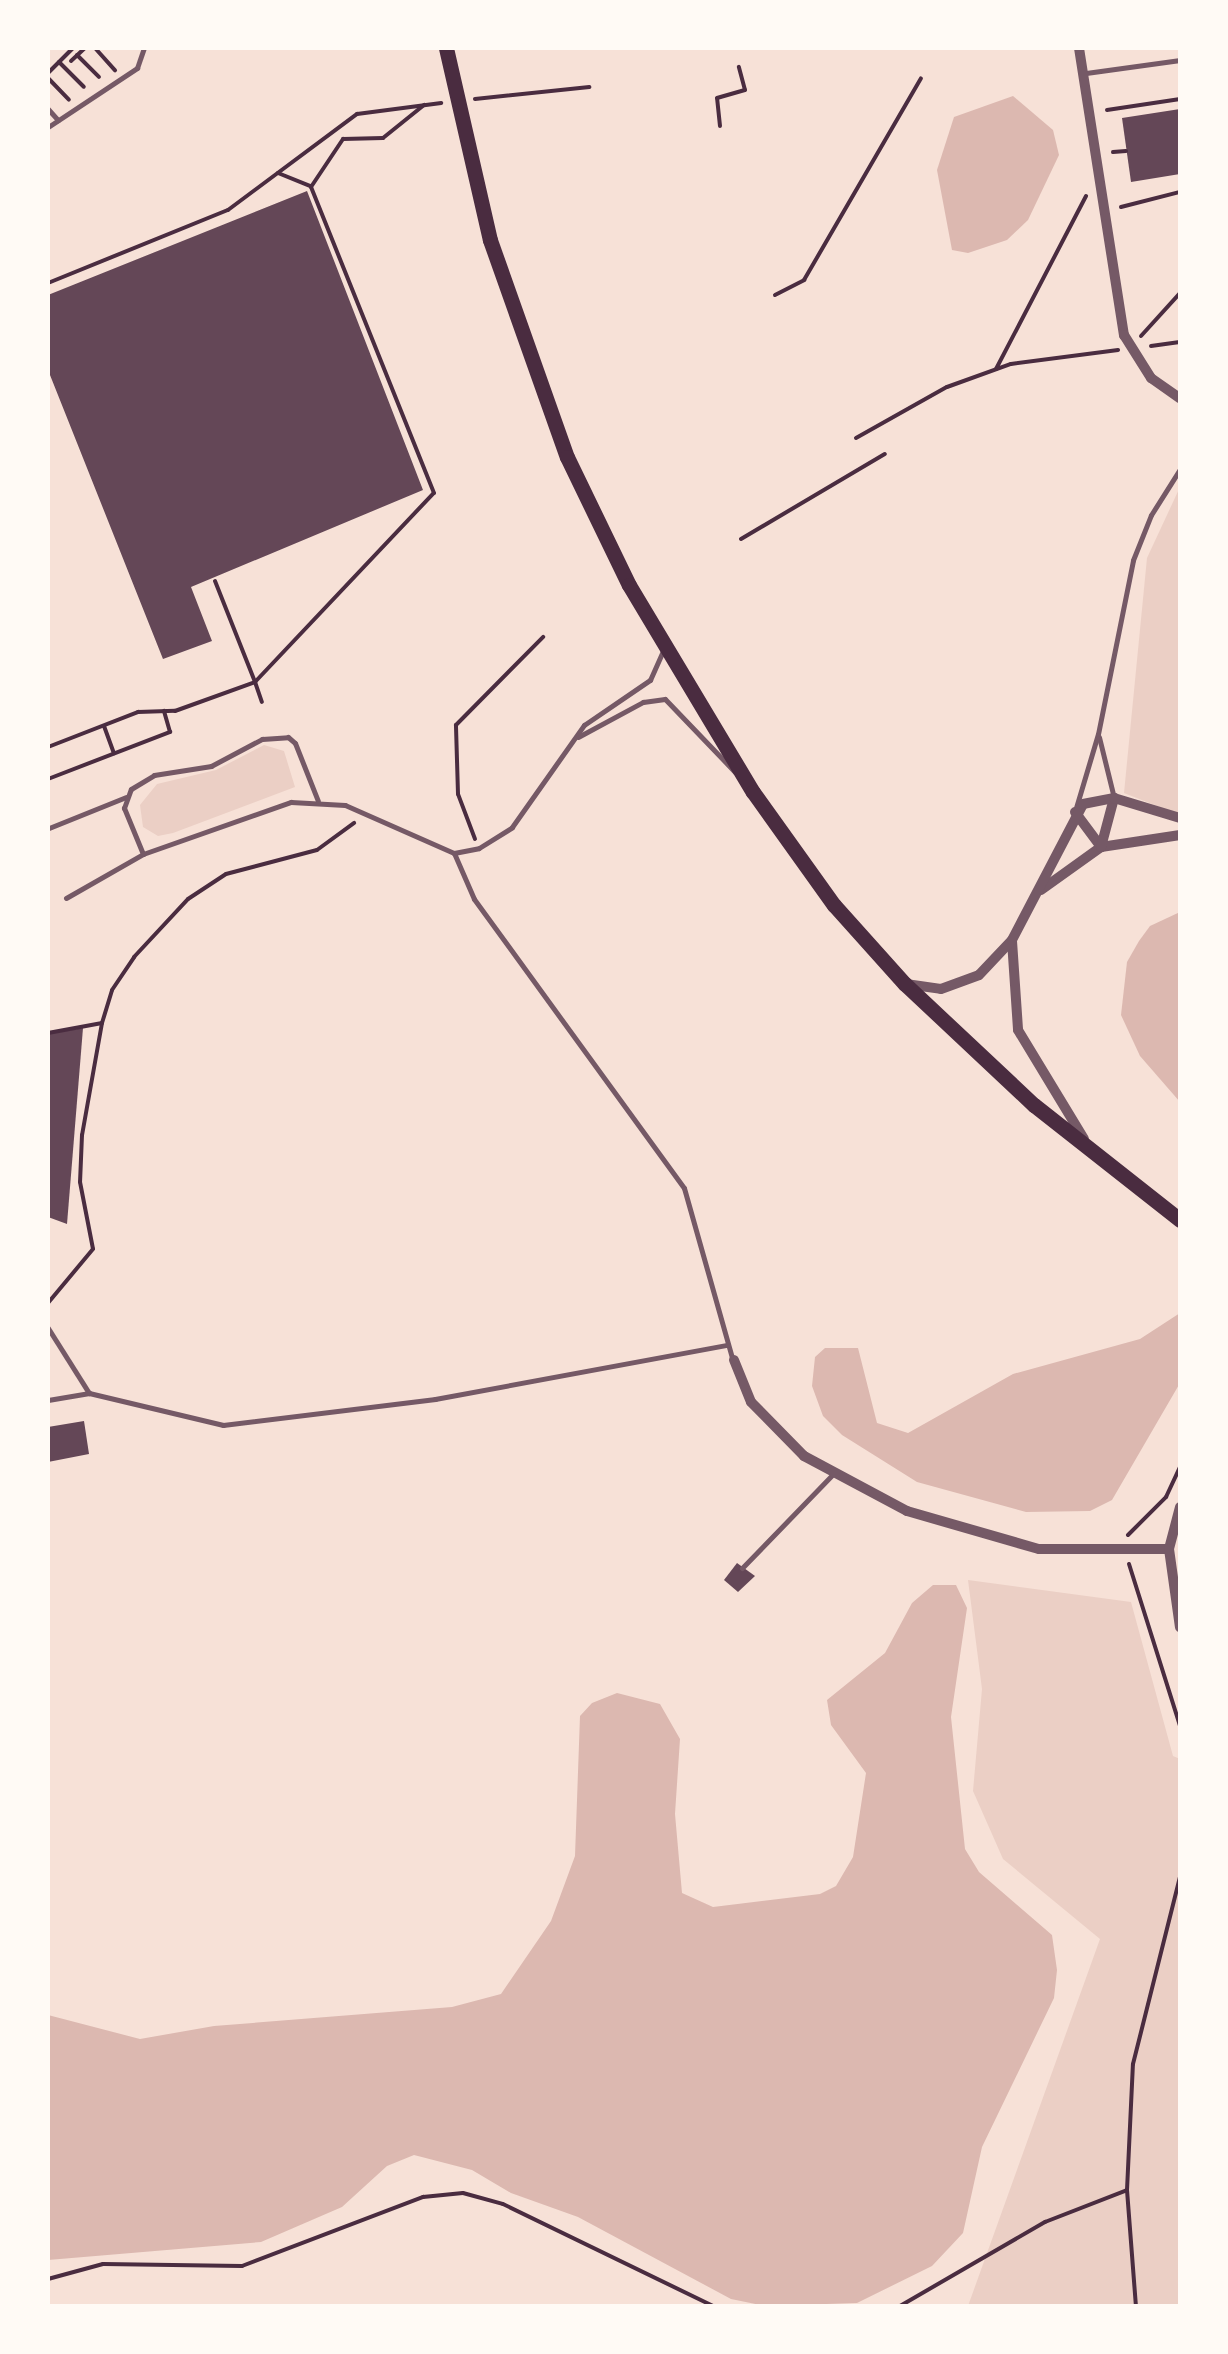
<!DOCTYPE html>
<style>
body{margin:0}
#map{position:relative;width:1228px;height:2354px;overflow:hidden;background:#f7e1d7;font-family:Lato,sans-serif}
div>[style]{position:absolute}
.green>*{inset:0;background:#ebcfc5}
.water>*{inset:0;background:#dcb8b0}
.building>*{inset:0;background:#644757}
.path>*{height:4px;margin:-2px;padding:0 2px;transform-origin:2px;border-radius:2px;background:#4a2c40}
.service>*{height:5px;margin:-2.5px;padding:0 2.5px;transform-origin:2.5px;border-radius:2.5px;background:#755966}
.minor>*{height:10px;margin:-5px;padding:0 5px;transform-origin:5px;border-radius:5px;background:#755966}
.primary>*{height:15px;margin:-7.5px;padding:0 7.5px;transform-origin:7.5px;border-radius:7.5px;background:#4a2c40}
span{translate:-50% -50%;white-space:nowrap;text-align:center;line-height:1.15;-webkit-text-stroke:8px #fffaf5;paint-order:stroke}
.frame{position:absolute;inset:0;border:50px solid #fffaf5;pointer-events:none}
</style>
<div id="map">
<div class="green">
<i style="clip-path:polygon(1180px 487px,1180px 815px,1124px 793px,1147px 558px)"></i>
<i style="clip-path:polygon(264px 745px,284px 751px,295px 787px,173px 833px,158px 836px,143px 827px,140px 805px,157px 784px,216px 770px)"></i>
<i style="clip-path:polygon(968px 1580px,1131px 1602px,1173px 1756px,1180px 1759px,1180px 2306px,968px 2306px,1100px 1939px,1003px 1859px,973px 1791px,982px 1689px)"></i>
</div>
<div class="water">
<i style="clip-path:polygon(1013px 96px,1053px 130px,1059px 155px,1028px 220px,1007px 240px,968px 253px,952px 250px,937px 170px,954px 117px)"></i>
<i style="clip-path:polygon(1180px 912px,1180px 1102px,1140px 1056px,1121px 1015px,1127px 962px,1139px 941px,1150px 926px)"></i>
<i style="clip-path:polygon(1180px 1313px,1180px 1383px,1112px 1500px,1090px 1511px,1026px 1512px,917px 1482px,842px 1435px,823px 1416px,812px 1386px,815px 1357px,825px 1348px,858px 1348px,877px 1423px,908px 1433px,1013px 1374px,1140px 1339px)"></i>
<i style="clip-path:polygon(933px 1585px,956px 1585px,967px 1608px,951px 1717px,965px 1849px,979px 1872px,1052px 1935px,1057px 1970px,1054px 1998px,982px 2147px,963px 2233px,932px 2266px,857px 2303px,765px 2306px,731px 2299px,578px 2217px,511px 2193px,472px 2170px,414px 2155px,387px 2166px,342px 2207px,261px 2242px,48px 2260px,48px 2015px,140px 2039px,214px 2026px,452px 2007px,501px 1994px,551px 1921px,575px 1856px,580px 1716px,592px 1703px,617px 1693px,660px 1704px,680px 1739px,675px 1814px,682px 1893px,713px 1907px,820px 1894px,836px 1886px,853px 1857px,866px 1773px,831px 1725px,827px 1700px,885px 1653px,912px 1603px)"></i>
</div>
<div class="building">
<i style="clip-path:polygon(1180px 109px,1180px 174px,1131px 182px,1122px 118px)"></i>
<i style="clip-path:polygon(307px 191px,423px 490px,191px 587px,212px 641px,163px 659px,48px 370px,48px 295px)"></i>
<i style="clip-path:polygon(83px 1028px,67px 1224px,48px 1217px,48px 1034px)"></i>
<i style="clip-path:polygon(84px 1421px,89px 1454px,48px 1462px,48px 1427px)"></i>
<i style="clip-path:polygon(737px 1563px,755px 1576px,738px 1592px,724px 1580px)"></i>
</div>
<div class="path">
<i style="left:95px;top:48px;width:30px;rotate:48deg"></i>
<i style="left:77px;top:55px;width:31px;rotate:45deg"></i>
<i style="left:71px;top:61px;width:19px;rotate:-43deg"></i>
<i style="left:59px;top:62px;width:35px;rotate:45deg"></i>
<i style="left:48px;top:73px;width:35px;rotate:-45deg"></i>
<i style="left:48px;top:78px;width:30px;rotate:46deg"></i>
<i style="left:475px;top:99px;width:115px;rotate:-6deg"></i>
<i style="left:1107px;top:110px;width:74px;rotate:-8.6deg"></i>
<i style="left:720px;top:126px;width:28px;rotate:-96deg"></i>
<i style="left:717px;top:98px;width:29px;rotate:-16deg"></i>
<i style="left:745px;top:90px;width:24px;rotate:-105deg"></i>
<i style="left:1113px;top:152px;width:13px;rotate:-4deg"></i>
<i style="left:278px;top:173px;width:35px;rotate:22deg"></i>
<i style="left:1121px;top:207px;width:61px;rotate:-14.3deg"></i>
<i style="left:48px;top:283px;width:194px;rotate:-22.1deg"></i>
<i style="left:228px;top:210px;width:161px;rotate:-36.7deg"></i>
<i style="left:357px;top:114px;width:85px;rotate:-7.5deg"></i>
<i style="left:775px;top:295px;width:33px;rotate:-27deg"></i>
<i style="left:804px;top:280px;width:233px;rotate:-59.9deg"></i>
<i style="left:1141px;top:336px;width:58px;rotate:-47.8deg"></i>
<i style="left:1151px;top:346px;width:29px;rotate:-8deg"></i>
<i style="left:996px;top:369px;width:195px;rotate:-62.5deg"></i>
<i style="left:856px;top:438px;width:104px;rotate:-29.3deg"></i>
<i style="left:947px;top:387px;width:68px;rotate:-19.8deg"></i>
<i style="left:1011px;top:364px;width:108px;rotate:-7.5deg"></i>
<i style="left:741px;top:539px;width:167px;rotate:-30.6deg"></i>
<i style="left:215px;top:581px;width:109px;rotate:68.4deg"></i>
<i style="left:255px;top:682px;width:260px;rotate:-46.6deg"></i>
<i style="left:434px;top:493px;width:330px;rotate:-111.9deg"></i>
<i style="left:311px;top:187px;width:58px;rotate:-56.3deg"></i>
<i style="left:343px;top:139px;width:40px;rotate:-1.4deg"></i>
<i style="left:383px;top:138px;width:53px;rotate:-38.8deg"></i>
<i style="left:104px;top:726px;width:29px;rotate:70deg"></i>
<i style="left:48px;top:747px;width:97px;rotate:-21.3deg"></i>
<i style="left:138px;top:712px;width:37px;rotate:-2deg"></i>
<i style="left:175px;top:711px;width:85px;rotate:-19.9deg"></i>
<i style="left:255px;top:682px;width:21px;rotate:71deg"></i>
<i style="left:48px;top:779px;width:131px;rotate:-21.1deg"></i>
<i style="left:170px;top:732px;width:22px;rotate:-106deg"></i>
<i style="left:475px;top:839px;width:48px;rotate:-110.7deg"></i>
<i style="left:458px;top:794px;width:69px;rotate:-91.7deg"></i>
<i style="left:456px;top:725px;width:124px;rotate:-45.3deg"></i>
<i style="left:102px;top:1023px;width:34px;rotate:-73deg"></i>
<i style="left:112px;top:990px;width:40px;rotate:-56deg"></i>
<i style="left:134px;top:957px;width:79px;rotate:-47deg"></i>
<i style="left:188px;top:899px;width:45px;rotate:-33.3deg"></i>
<i style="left:226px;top:874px;width:94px;rotate:-14.8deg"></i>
<i style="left:317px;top:850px;width:46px;rotate:-36.1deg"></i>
<i style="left:48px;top:1033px;width:55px;rotate:-10.5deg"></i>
<i style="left:102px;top:1023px;width:114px;rotate:100.1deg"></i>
<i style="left:82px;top:1135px;width:47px;rotate:92.4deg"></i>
<i style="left:80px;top:1182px;width:68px;rotate:79deg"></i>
<i style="left:93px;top:1249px;width:70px;rotate:129.8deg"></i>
<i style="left:1128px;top:1535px;width:54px;rotate:-45deg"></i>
<i style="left:1166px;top:1497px;width:33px;rotate:-65deg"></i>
<i style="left:1129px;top:1564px;width:170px;rotate:72.5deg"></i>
<i style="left:1127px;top:2190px;width:116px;rotate:85.6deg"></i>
<i style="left:48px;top:2279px;width:57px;rotate:-15.3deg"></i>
<i style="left:103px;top:2264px;width:139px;rotate:0.8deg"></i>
<i style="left:242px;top:2266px;width:194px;rotate:-20.9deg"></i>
<i style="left:423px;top:2197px;width:40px;rotate:-5.7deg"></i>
<i style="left:463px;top:2193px;width:41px;rotate:15.4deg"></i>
<i style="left:503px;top:2204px;width:233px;rotate:25.9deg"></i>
<i style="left:900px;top:2306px;width:168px;rotate:-30.1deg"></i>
<i style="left:1045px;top:2222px;width:88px;rotate:-21.3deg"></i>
<i style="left:1127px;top:2190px;width:126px;rotate:-87.3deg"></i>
<i style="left:1133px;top:2064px;width:193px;rotate:-75.9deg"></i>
</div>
<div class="service">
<i style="left:1086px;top:73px;width:95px;rotate:-7.9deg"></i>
<i style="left:48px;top:109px;width:15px;rotate:48deg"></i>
<i style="left:48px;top:127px;width:107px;rotate:-33.5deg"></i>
<i style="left:137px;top:68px;width:21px;rotate:-71deg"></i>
<i style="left:578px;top:737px;width:74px;rotate:-28.3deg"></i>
<i style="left:643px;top:702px;width:22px;rotate:-8deg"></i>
<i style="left:665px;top:699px;width:101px;rotate:46.2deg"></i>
<i style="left:1099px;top:737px;width:63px;rotate:76.2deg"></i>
<i style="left:1075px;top:811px;width:80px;rotate:-73.4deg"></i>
<i style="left:1098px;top:734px;width:177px;rotate:-78.6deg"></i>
<i style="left:1133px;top:560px;width:48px;rotate:-68.2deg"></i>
<i style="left:1151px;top:515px;width:54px;rotate:-57.8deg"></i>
<i style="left:49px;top:828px;width:83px;rotate:-21.9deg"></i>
<i style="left:454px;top:853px;width:50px;rotate:66.5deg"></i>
<i style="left:474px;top:899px;width:357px;rotate:54deg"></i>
<i style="left:684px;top:1188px;width:177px;rotate:74.2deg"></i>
<i style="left:143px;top:854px;width:50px;rotate:-112.4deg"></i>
<i style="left:124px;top:808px;width:20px;rotate:-70deg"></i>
<i style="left:131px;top:789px;width:27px;rotate:-31deg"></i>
<i style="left:154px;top:775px;width:58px;rotate:-9deg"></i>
<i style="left:211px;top:766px;width:58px;rotate:-27.9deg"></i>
<i style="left:262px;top:739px;width:26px;rotate:-4deg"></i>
<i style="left:288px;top:737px;width:9px;rotate:41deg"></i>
<i style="left:295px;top:743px;width:62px;rotate:68.4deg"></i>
<i style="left:66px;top:898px;width:89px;rotate:-29.7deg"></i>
<i style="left:143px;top:854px;width:157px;rotate:-19.4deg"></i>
<i style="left:291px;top:802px;width:54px;rotate:3.2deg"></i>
<i style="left:345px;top:805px;width:119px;rotate:23.8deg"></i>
<i style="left:454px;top:853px;width:25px;rotate:-11deg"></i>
<i style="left:479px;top:848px;width:39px;rotate:-32deg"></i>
<i style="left:512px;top:827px;width:125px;rotate:-54.8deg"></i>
<i style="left:584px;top:725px;width:80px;rotate:-34.3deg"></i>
<i style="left:650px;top:680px;width:32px;rotate:-66deg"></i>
<i style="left:48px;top:1328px;width:77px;rotate:57.8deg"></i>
<i style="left:48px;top:1400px;width:42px;rotate:-9.7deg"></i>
<i style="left:89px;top:1393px;width:138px;rotate:13.4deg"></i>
<i style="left:223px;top:1425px;width:214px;rotate:-7deg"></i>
<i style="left:435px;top:1399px;width:297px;rotate:-10.5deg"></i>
<i style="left:742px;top:1568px;width:129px;rotate:-45.9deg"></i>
</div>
<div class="minor">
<i style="left:1079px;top:48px;width:291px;rotate:81.1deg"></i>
<i style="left:1124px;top:335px;width:51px;rotate:57.9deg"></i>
<i style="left:1151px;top:378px;width:35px;rotate:35deg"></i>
<i style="left:1075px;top:812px;width:44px;rotate:53.4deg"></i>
<i style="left:1101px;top:847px;width:80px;rotate:-8.6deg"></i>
<i style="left:1041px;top:890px;width:74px;rotate:-35.6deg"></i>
<i style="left:1101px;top:847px;width:51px;rotate:-75.1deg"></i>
<i style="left:1012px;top:941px;width:89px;rotate:86.1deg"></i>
<i style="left:1018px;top:1030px;width:127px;rotate:58.8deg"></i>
<i style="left:906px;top:984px;width:35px;rotate:8deg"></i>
<i style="left:941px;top:989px;width:40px;rotate:-20.2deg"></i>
<i style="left:979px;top:975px;width:48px;rotate:-46.7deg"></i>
<i style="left:1012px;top:940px;width:153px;rotate:-62.4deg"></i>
<i style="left:1083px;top:804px;width:32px;rotate:-11deg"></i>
<i style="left:1114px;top:798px;width:69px;rotate:16.9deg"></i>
<i style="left:734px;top:1360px;width:45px;rotate:68deg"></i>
<i style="left:751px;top:1402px;width:76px;rotate:45.5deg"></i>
<i style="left:804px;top:1456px;width:117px;rotate:28.1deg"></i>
<i style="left:907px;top:1511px;width:137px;rotate:16.1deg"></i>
<i style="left:1039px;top:1549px;width:130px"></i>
<i style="left:1180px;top:1507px;width:43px;rotate:104.7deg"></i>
<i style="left:1169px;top:1549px;width:79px;rotate:82deg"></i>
</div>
<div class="primary">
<i style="left:446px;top:48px;width:197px;rotate:77.1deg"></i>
<i style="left:490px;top:240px;width:230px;rotate:70.5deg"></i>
<i style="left:567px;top:457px;width:142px;rotate:64.2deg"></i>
<i style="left:629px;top:585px;width:241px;rotate:59.1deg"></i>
<i style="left:753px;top:792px;width:139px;rotate:54.4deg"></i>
<i style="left:834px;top:905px;width:106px;rotate:48.1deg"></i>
<i style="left:905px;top:984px;width:177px;rotate:43.2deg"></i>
<i style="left:1034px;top:1105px;width:186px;rotate:38.2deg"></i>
</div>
<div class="frame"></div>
</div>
